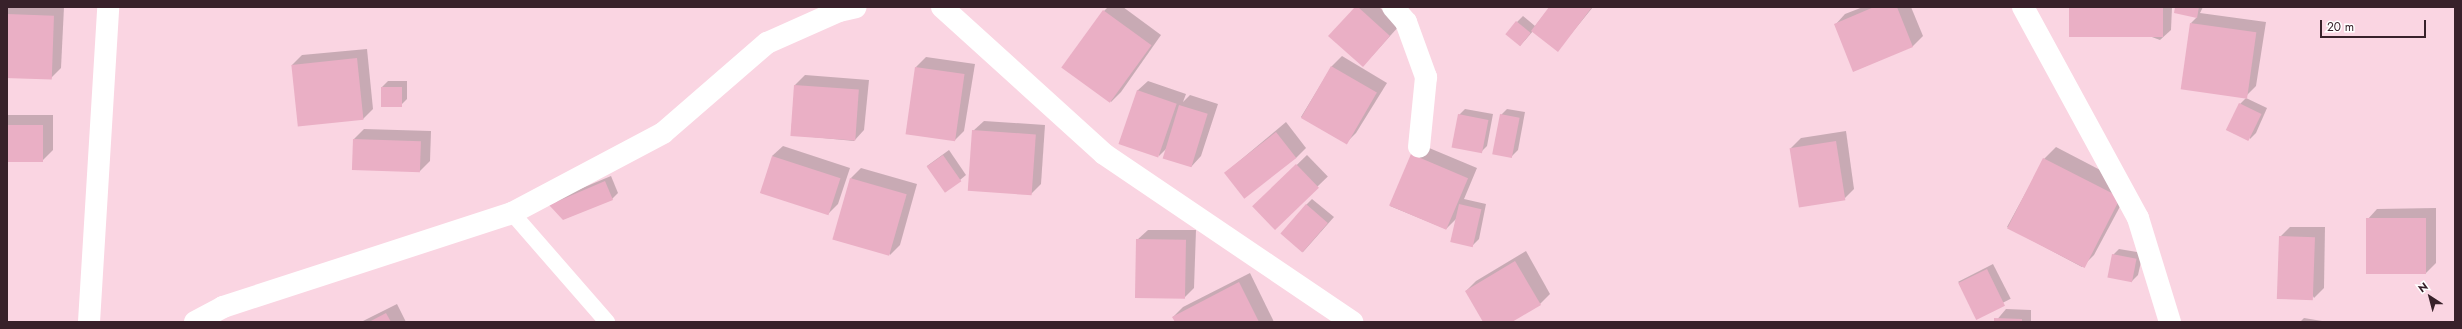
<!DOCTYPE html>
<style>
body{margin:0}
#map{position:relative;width:2462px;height:329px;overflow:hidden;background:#fad5e2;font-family:Jost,sans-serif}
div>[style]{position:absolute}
.shadow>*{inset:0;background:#0003;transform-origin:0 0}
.building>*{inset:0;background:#eaafc5;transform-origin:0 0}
.service>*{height:16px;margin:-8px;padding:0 8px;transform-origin:8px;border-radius:8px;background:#fff}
.minor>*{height:22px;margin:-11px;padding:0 11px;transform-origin:11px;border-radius:11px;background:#fff}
span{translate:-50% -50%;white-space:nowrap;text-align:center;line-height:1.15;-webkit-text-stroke:4px #fff;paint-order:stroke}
.frame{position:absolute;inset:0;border:8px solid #38212a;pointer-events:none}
.north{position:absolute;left:2410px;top:277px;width:40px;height:40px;-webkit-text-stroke:3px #fff;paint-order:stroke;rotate:324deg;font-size:11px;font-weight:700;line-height:16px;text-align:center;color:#38212a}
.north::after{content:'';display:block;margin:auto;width:14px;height:18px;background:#38212a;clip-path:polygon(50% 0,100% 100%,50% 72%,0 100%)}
.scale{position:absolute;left:2320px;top:20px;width:106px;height:18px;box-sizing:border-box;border:2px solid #38212a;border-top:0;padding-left:5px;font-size:12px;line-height:14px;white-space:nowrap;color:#38212a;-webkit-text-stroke:3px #fff;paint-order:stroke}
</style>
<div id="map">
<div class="shadow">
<i style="clip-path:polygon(7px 7px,64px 7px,61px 68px,51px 78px,7px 77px)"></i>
<i style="clip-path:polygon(1108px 7px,1123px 7px,1161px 35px,1121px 92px,1111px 102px,1104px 11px)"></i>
<i style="clip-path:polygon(1356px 7px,1379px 7px,1400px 25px,1372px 56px)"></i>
<i style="clip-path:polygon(1550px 7px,1593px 7px,1558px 50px,1533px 31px,1520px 46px,1517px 22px,1523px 16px,1535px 26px)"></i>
<i style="clip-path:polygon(1863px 7px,1911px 7px,1923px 36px,1913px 46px,1854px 71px,1835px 25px,1845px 14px)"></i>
<i style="clip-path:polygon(2070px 7px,2172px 7px,2171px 30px,2160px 40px)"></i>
<i style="clip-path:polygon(2176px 7px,2203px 7px,2200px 13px,2266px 22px,2256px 86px,2246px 96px,2191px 23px,2197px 17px,2175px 12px)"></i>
<i style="clip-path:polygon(367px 49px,373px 109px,363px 119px,292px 65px,302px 55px)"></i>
<i style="clip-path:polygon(1342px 56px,1387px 83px,1356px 133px,1346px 143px,1301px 117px,1332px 66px)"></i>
<i style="clip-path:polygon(926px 57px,975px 64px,964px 131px,954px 141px,916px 67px)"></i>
<i style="clip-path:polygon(805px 75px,869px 80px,864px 130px,854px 141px,791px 135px,795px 85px)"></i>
<i style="clip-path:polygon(388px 81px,407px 81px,407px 99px,401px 105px,382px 87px)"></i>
<i style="clip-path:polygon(1148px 81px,1186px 94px,1183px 102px,1190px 95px,1218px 104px,1201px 156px,1191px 167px,1167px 148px,1159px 156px,1137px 91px)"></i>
<i style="clip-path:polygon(2246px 98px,2267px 108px,2256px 133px,2250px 139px,2240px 104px)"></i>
<i style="clip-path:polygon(1465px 109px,1493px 114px,1487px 146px,1481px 152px,1459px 115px)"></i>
<i style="clip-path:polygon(1507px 109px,1525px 112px,1518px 150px,1512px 156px,1501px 115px)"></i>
<i style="clip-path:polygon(7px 115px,53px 115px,53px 150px,43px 160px,7px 161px)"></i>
<i style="clip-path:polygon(984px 121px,1045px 125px,1041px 184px,1031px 194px,973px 131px)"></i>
<i style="clip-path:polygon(1286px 122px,1306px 148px,1296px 158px,1225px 173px)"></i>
<i style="clip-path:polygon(364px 129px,431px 131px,430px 161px,420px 171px,353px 169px,354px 139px)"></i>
<i style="clip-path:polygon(1846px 131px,1854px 189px,1844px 199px,1791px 148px,1801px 138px)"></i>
<i style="clip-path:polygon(1422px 145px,1477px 168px,1464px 199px,1486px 204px,1479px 239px,1473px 245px,1457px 218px,1446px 229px,1390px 206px)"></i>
<i style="clip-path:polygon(783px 146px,850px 168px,838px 204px,828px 214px,772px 156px)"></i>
<i style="clip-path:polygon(2056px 147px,2131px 186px,2094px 255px,2082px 267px,2007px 227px,2044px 159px)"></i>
<i style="clip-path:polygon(949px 150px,966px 175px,960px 180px,927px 166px)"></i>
<i style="left:1307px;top:155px;width:30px;height:74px;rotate:46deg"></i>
<i style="clip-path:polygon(861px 168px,917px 184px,900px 245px,890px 255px,851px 178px)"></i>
<i style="clip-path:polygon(611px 176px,618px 193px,612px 199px,564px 219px,556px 199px)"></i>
<i style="clip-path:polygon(1312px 199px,1334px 217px,1303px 252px,1306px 205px)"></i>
<i style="clip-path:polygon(2436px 208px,2436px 263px,2426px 273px,2367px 220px,2377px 209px)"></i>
<i style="clip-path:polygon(2290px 227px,2325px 227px,2324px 288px,2314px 298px,2280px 237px)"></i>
<i style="clip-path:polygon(1148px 230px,1196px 230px,1194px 288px,1184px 298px,1137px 240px)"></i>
<i style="clip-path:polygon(2119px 249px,2143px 253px,2138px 275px,2132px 281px,2113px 255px)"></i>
<i style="clip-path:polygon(1526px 251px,1550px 294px,1540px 304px,1510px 322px,1484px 322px,1466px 291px,1476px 281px)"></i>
<i style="left:1993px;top:264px;width:39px;height:39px;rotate:63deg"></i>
<i style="clip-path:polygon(1250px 273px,1274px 322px,1176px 322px,1173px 317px,1183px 307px)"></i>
<i style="clip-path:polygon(397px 304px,406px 322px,361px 322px)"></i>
<i style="clip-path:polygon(2006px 309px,2031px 310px,2031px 322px,1995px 322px)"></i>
<i style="clip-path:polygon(2304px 318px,2328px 322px,2300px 322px)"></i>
</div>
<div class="building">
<i style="clip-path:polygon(1355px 7px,1358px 7px,1390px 36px,1363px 67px,1328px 36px)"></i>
<i style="clip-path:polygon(1549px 7px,1592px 7px,1558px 52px,1531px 31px)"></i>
<i style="clip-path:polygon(1874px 7px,1897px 7px,1913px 47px,1853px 72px,1834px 24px)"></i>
<i style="left:2069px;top:7px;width:94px;height:30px"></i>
<i style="clip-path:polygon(2175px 7px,2199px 7px,2197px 18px,2174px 13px)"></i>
<i style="left:1103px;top:10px;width:60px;height:71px;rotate:36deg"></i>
<i style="left:7px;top:14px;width:47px;height:64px;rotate:2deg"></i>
<i style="left:1516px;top:21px;width:19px;height:17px;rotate:39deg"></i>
<i style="left:2190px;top:23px;width:67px;height:67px;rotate:8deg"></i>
<i style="left:357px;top:58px;width:62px;height:66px;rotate:84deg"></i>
<i style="left:1331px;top:66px;width:53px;height:60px;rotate:30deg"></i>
<i style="left:915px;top:67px;width:50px;height:68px;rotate:8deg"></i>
<i style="left:794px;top:85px;width:65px;height:51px;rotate:4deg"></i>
<i style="left:381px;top:87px;width:21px;height:20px"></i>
<i style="left:1137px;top:90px;width:42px;height:57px;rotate:19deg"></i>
<i style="left:2239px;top:103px;width:25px;height:30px;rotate:26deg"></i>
<i style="left:1179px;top:105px;width:30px;height:56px;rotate:17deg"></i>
<i style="left:1458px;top:114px;width:31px;height:34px;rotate:11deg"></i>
<i style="left:1500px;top:114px;width:20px;height:41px;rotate:11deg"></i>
<i style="left:7px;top:125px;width:36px;height:37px"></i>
<i style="left:972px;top:130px;width:64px;height:61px;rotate:4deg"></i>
<i style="left:1276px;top:132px;width:33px;height:66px;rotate:52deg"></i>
<i style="left:353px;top:139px;width:68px;height:31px;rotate:2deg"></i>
<i style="left:1836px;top:141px;width:60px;height:47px;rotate:81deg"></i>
<i style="left:1411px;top:154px;width:62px;height:56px;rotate:23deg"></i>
<i style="left:943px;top:155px;width:32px;height:20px;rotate:55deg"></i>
<i style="left:772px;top:156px;width:72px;height:39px;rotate:18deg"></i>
<i style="left:2043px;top:158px;width:87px;height:79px;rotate:27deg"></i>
<i style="left:1296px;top:164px;width:33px;height:61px;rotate:46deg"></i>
<i style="left:850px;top:178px;width:59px;height:64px;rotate:16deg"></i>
<i style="clip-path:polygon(605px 181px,613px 200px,563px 220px,549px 205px)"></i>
<i style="left:1306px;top:204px;width:29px;height:39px;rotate:41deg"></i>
<i style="left:1459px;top:204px;width:23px;height:39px;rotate:13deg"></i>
<i style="left:2426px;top:218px;width:56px;height:60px;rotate:90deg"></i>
<i style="left:2279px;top:236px;width:36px;height:63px;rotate:2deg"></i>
<i style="left:1136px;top:239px;width:50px;height:59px;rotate:1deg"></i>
<i style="left:2112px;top:254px;width:25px;height:24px;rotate:11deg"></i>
<i style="clip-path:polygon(1515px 261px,1541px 305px,1512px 322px,1483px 322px,1465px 291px)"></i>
<i style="left:1987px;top:269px;width:41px;height:32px;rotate:64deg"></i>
<i style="clip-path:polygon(1239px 282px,1259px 322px,1175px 322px,1172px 317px)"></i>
<i style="clip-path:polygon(386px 313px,391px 322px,369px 322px)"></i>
<i style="clip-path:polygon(1994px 318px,2022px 319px,2022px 322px,1994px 322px)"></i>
</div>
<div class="service">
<i style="left:512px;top:213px;width:145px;rotate:48.9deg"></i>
</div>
<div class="minor">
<i style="left:942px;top:7px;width:219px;rotate:42.2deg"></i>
<i style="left:1104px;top:154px;width:300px;rotate:34.1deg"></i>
<i style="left:1393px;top:7px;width:20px;rotate:49deg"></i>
<i style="left:1406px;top:22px;width:59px;rotate:70deg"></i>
<i style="left:1426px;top:77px;width:70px;rotate:95.7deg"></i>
<i style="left:2023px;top:7px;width:240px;rotate:61.4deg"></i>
<i style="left:2138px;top:218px;width:109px;rotate:72.9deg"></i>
<i style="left:89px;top:322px;width:316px;rotate:-86.5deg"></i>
<i style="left:195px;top:322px;width:32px;rotate:-28deg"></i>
<i style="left:223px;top:307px;width:304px;rotate:-18deg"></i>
<i style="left:512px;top:213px;width:171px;rotate:-27.9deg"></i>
<i style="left:663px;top:133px;width:138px;rotate:-40.9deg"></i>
<i style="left:767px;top:43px;width:79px;rotate:-24deg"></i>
<i style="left:839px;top:11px;width:17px;rotate:-13deg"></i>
</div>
<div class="frame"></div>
<div class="north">N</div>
<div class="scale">20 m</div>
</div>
